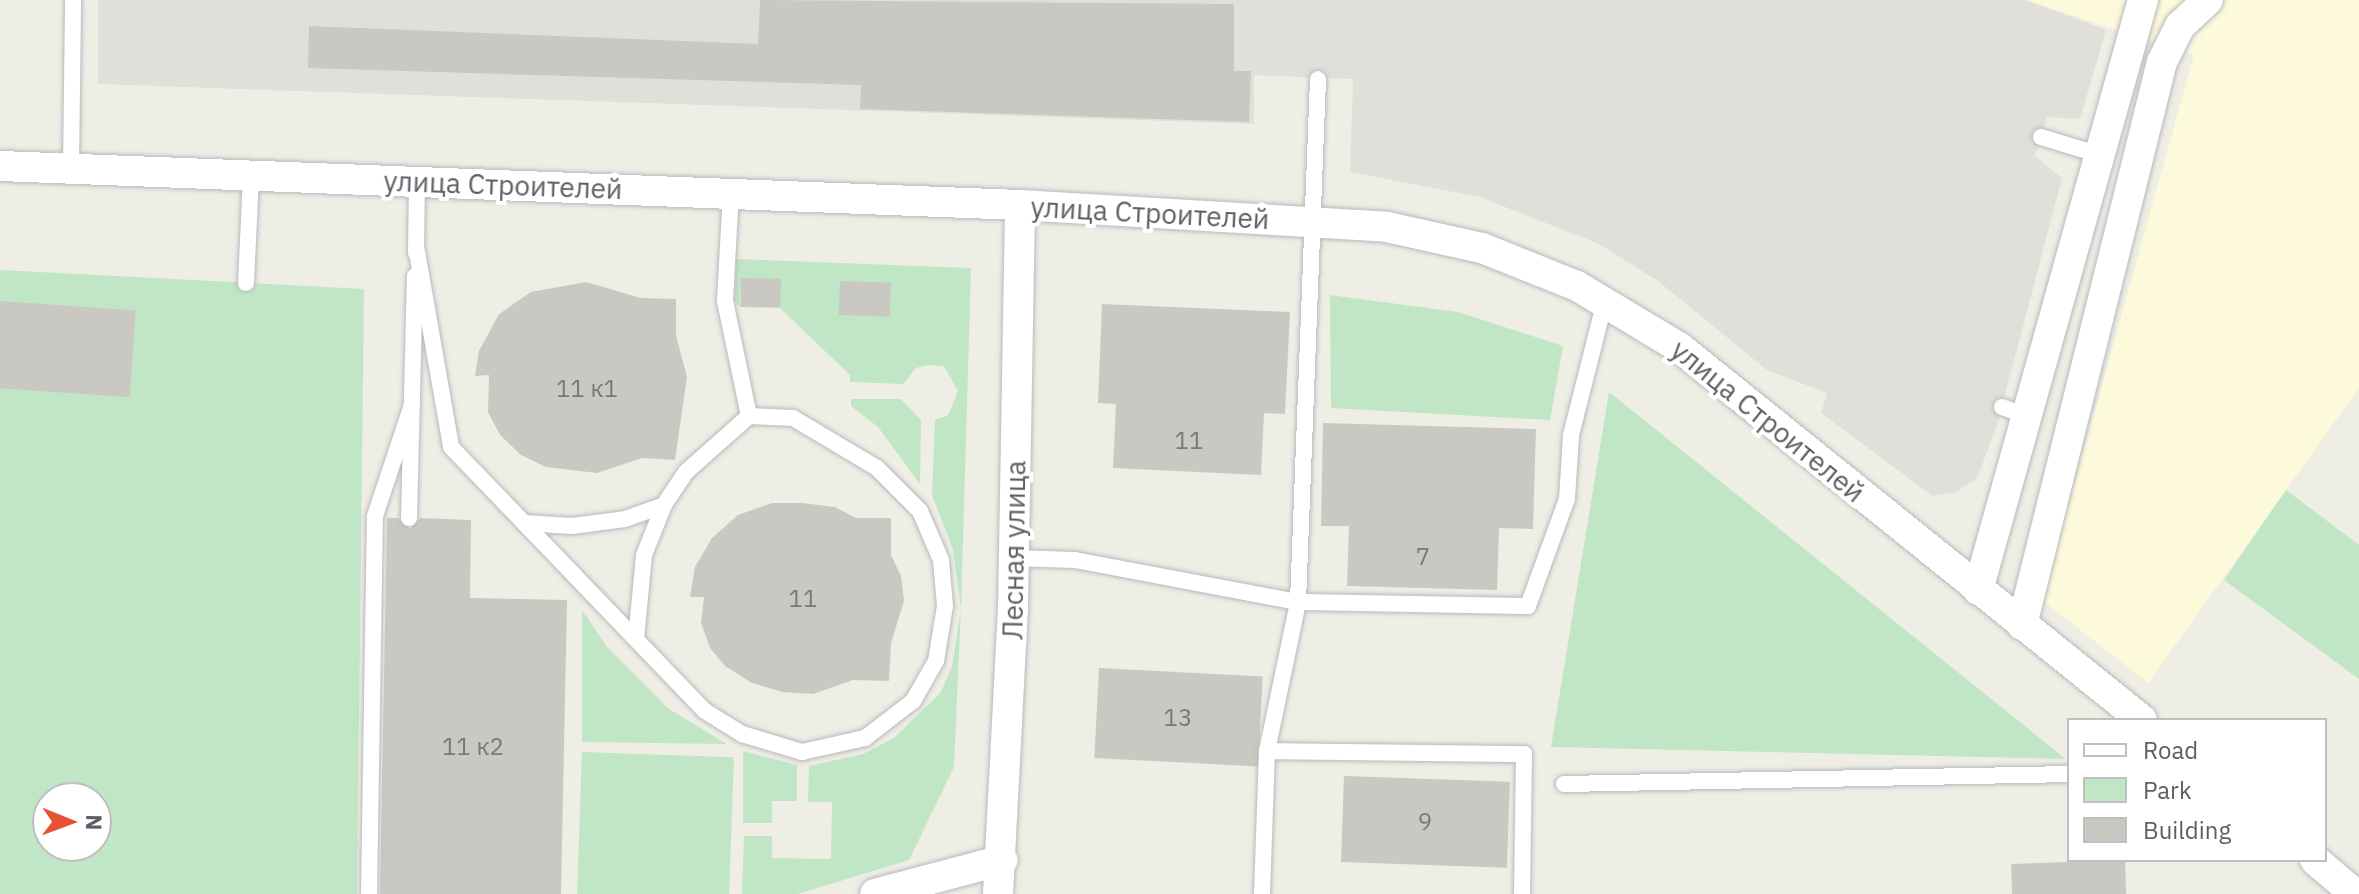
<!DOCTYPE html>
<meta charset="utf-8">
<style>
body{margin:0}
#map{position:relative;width:2359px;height:894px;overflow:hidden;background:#efeee5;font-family:"IBM Plex Sans",sans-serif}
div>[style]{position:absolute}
.commercial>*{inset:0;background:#fdf9db}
.industrial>*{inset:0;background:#e0dfd9}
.green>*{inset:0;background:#c1e6c5;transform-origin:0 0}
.building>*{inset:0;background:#cac8c2;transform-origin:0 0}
.roads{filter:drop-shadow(0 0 2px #b7b9be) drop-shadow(0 0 2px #b7b9be)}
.service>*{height:16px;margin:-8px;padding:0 8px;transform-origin:8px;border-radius:8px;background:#fff}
.minor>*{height:30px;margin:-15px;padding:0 15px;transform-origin:15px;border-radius:15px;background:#fff}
span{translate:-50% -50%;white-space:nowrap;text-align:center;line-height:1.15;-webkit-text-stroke:8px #fff;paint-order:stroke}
.number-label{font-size:24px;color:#78797c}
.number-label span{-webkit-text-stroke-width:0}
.street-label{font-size:28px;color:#5c5f65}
.legend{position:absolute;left:2067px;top:718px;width:260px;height:144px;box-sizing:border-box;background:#fff;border:2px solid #bebfc1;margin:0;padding:10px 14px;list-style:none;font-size:24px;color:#5c5f65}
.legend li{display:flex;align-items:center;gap:16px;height:40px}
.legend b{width:40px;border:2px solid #bebfc1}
.north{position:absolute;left:32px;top:782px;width:80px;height:80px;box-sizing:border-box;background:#fff;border:2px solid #bebfc1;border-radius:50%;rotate:91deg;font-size:22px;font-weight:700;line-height:32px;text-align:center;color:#5c5f65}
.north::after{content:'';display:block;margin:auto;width:28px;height:36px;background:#e75332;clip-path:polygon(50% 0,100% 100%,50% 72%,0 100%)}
</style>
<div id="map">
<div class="commercial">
<i style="clip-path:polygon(2026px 0,2359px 0,2359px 388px,2148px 683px,2042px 600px,2194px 55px)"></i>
</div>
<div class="industrial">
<i style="clip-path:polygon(98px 0,2026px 0,2106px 30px,2080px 119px,2047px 117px,2035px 156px,2062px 178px,1997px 425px,1977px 478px,1956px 492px,1933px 496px,1821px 413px,1827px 393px,1767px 370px,1658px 281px,1599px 244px,1480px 197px,1350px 172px,1353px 79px,1254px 75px,1254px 124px,98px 84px)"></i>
</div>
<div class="green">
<i style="clip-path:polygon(736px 259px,971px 268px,961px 609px,954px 767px,909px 860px,798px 894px,742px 894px,744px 836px,772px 836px,772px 858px,831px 859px,832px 802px,808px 802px,809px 766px,863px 754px,894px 738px,941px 692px,952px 666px,961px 609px,953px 549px,932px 495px,935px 420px,948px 415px,958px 391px,944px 366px,928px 365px,916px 368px,903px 384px,850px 382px,850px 375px,780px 308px,780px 280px,741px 278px,740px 307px,735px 302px)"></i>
<i style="clip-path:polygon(evenodd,0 270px,364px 289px,357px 894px,0 894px,0 270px,48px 798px,96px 798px,96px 846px,48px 846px,48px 798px)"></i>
<i style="clip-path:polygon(1330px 295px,1458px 312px,1563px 346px,1550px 420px,1331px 408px)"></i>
<i style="clip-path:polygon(1609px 392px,2066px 759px,1551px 747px)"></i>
<i style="clip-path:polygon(851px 399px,901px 399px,921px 420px,920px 484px,878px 427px,851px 406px)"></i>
<i style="clip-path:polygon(2286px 490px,2359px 545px,2359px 679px,2224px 580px)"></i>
<i style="clip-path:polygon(582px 610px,607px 647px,669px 709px,727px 744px,582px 742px)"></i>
<i style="clip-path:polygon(743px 751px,797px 765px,797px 801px,772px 801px,772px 823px,743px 823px)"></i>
<i style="left:582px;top:752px;width:152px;height:142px;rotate:2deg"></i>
</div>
<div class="building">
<i style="clip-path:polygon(760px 0,1234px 4px,1234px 71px,1251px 71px,1249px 122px,860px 109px,861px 85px,308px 68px,309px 26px,758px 44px)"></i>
<i style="left:741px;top:278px;width:40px;height:29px;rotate:1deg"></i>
<i style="left:840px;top:281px;width:51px;height:34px;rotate:2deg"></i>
<i style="clip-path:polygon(586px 282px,641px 298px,676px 299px,676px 335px,687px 377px,675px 460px,642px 458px,597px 473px,546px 467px,521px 455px,500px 435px,488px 412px,489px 375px,475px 376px,479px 351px,499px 314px,531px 292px)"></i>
<i style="left:0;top:301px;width:136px;height:87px;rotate:4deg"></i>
<i style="clip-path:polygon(1102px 304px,1290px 312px,1285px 414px,1264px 413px,1261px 475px,1113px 468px,1116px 404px,1098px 403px)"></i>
<i style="clip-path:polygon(1323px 423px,1536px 429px,1533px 529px,1499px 528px,1497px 590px,1347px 586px,1349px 526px,1321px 526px)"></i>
<i style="clip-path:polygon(772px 503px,802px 503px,835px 507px,856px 518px,891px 518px,891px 555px,901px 576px,904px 601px,891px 643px,889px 681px,853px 680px,813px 694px,782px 692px,752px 683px,725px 666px,710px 648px,701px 623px,704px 597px,690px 597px,695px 567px,712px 538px,738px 515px)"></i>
<i style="clip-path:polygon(387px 518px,398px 518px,410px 529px,420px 518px,471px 520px,470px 598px,567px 600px,561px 894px,380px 894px)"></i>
<i style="left:1099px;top:668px;width:164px;height:90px;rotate:3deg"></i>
<i style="left:1344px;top:776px;width:166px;height:86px;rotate:2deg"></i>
<i style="left:2125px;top:860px;width:34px;height:114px;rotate:88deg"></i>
</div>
<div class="roads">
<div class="service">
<i style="left:2041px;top:137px;width:62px;rotate:17deg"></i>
<i style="left:71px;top:169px;width:169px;rotate:-89.3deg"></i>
<i style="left:731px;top:192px;width:109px;rotate:93.2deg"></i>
<i style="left:725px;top:301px;width:117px;rotate:78.2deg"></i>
<i style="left:416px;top:246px;width:204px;rotate:80.1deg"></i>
<i style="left:451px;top:447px;width:178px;rotate:46.1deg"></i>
<i style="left:574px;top:575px;width:189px;rotate:46.1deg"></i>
<i style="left:705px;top:711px;width:44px;rotate:31.9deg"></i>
<i style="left:742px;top:734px;width:63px;rotate:16.7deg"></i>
<i style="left:802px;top:752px;width:65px;rotate:-12.5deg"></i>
<i style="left:865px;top:738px;width:61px;rotate:-37.6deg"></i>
<i style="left:913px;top:701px;width:46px;rotate:-60.1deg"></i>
<i style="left:936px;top:661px;width:56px;rotate:-80.7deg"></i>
<i style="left:945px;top:606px;width:46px;rotate:-95deg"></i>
<i style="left:941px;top:560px;width:53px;rotate:-113.2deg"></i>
<i style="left:920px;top:511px;width:61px;rotate:-135deg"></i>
<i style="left:877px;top:468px;width:98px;rotate:-149.2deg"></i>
<i style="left:793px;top:418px;width:44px;rotate:-177.4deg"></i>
<i style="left:749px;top:416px;width:84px;rotate:138.4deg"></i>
<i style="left:686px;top:472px;width:40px;rotate:124deg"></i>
<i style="left:664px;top:505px;width:54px;rotate:111.8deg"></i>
<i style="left:644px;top:555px;width:84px;rotate:95.4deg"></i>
<i style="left:416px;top:253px;width:70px;rotate:-89.2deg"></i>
<i style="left:246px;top:283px;width:107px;rotate:-87.3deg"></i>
<i style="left:2002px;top:407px;width:29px;rotate:20deg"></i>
<i style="left:409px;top:518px;width:242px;rotate:-88.6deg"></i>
<i style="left:524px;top:523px;width:48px;rotate:3.6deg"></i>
<i style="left:572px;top:526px;width:53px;rotate:-7.5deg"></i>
<i style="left:625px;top:519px;width:41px;rotate:-19.7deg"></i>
<i style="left:1015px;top:558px;width:60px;rotate:1.9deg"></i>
<i style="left:1075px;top:560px;width:227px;rotate:10.7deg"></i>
<i style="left:1298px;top:602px;width:523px;rotate:-87.81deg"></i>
<i style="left:1267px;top:751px;width:257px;rotate:0.7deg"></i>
<i style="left:1524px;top:754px;width:140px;rotate:90.8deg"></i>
<i style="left:1564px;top:784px;width:505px;rotate:-1.13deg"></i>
<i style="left:369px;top:894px;width:378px;rotate:-89.1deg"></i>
<i style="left:375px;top:516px;width:117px;rotate:-71.6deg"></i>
<i style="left:1262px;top:894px;width:143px;rotate:-88deg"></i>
<i style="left:1267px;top:751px;width:152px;rotate:-78.2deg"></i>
<i style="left:1298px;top:602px;width:230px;rotate:1deg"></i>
<i style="left:1528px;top:606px;width:114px;rotate:-70deg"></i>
<i style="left:1567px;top:499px;width:64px;rotate:-86.4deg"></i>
<i style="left:1571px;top:435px;width:138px;rotate:-75.8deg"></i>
</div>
<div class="minor">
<i style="left:0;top:166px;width:1021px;rotate:2.19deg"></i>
<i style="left:1020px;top:205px;width:368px;rotate:3.4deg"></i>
<i style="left:1387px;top:227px;width:97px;rotate:12.5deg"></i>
<i style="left:1482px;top:248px;width:102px;rotate:21.8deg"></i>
<i style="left:1577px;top:286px;width:120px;rotate:31deg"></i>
<i style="left:1680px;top:348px;width:593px;rotate:38.84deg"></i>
<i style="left:1978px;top:590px;width:613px;rotate:-74.38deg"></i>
<i style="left:2022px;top:625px;width:580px;rotate:-76.04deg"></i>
<i style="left:2162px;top:62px;width:40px;rotate:-63.4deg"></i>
<i style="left:2180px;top:26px;width:38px;rotate:-43deg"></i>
<i style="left:2315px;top:860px;width:52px;rotate:40.4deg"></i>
<i style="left:875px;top:894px;width:132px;rotate:-14.9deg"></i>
<i style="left:998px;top:894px;width:285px;rotate:-87deg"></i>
<i style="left:1013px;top:609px;width:404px;rotate:-89deg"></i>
</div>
</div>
<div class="number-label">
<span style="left:587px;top:389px">11 к1</span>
<span style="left:1189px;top:441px">11</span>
<span style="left:1423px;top:557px">7</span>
<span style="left:803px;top:599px">11</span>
<span style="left:1178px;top:718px">13</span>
<span style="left:473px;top:747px">11 к2</span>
<span style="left:1425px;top:822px">9</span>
</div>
<div class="street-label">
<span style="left:503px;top:185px;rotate:2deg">улица Строителей</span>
<span style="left:1150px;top:213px;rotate:3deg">улица Строителей</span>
<span style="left:1768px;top:421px;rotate:39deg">улица Строителей</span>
<span style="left:1014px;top:550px;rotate:-89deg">Лесная улица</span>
</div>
<ul class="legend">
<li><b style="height:10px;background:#fff"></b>Road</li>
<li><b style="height:22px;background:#c1e6c5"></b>Park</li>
<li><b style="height:22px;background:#cac8c2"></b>Building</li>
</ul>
<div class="north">N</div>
</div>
